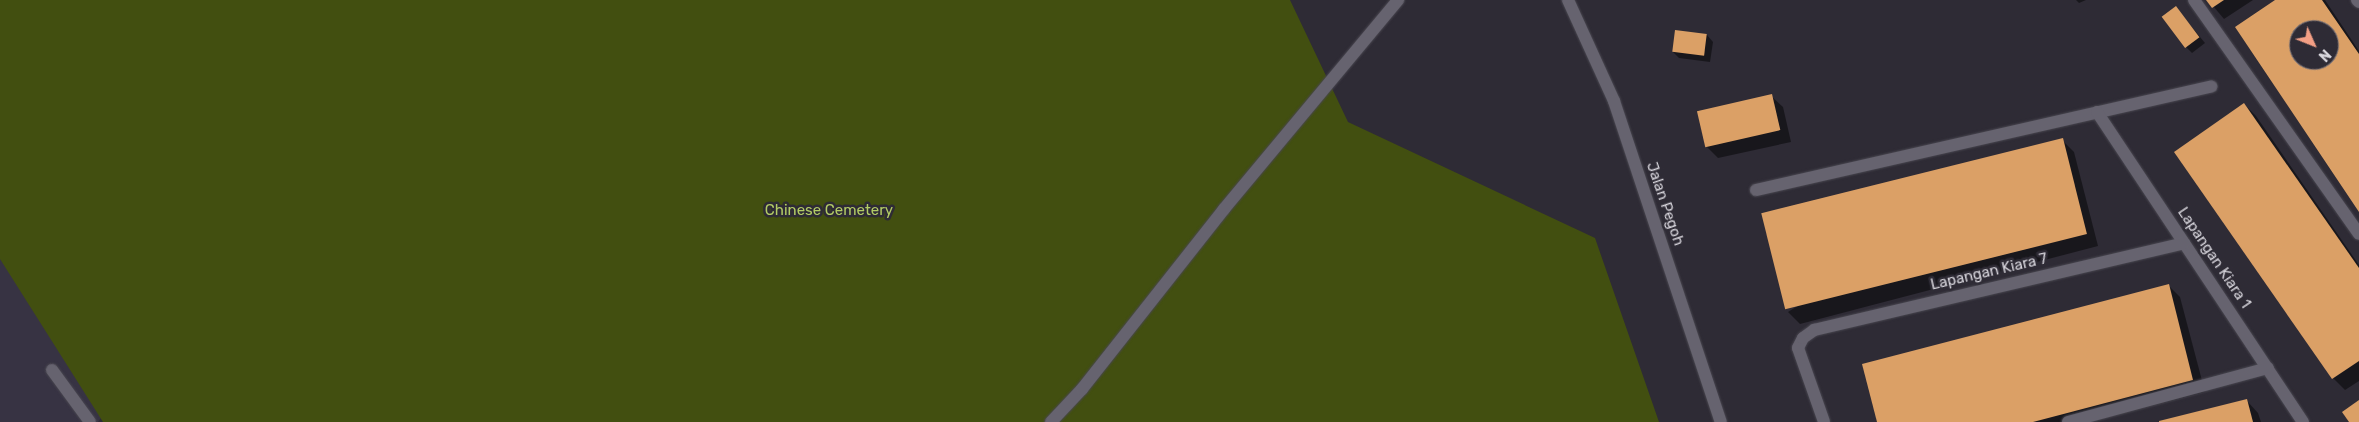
<!DOCTYPE html>
<style>
body{margin:0}
#map{position:relative;width:2359px;height:422px;overflow:hidden;background:#2e2b35;font-family:Rubik,sans-serif}
div>[style]{position:absolute}
.built>*{inset:0;background:#373343}
.green>*{inset:0;background:#424f10}
.shadow>*{inset:0;background:#0007}
.building>*{inset:0;background:#dba066;transform-origin:0 0}
.roads{filter:drop-shadow(0 0 1px #48464f) drop-shadow(0 0 1px #48464f)}
.lane>*{height:12px;margin:-6px;padding:0 6px;transform-origin:6px;border-radius:6px;background:#66636f}
.street>*{height:12px;margin:-6px;padding:0 6px;transform-origin:6px;border-radius:6px;background:#66636f}
span{translate:-50% -50%;white-space:nowrap;text-align:center;line-height:1.15;-webkit-text-stroke:5px #2e2b35;paint-order:stroke}
.street-label{font-size:15px;color:#d7d5dc}
.park-label{font-size:15px;color:#b3cc65}
.north{position:absolute;left:2289px;top:20px;width:50px;height:50px;box-sizing:border-box;background:#2e2b35;border:1px solid #726f78;border-radius:50%;rotate:134deg;font-size:14px;font-weight:700;line-height:20px;text-align:center;color:#d7d5dc}
.north::after{content:'';display:block;margin:auto;width:18px;height:22px;background:#f39f85;clip-path:polygon(50% 0,100% 100%,50% 72%,0 100%)}
</style>
<div id="map">
<div class="built">
<i style="clip-path:polygon(0 258px,108px 408px,98px 422px,0 422px)"></i>
</div>
<div class="green">
<i style="clip-path:polygon(0 0,1290px 0,1348px 122px,1595px 238px,1659px 422px,103px 422px,0 259px)"></i>
</div>
<div class="shadow">
<i style="clip-path:polygon(2076px 0,2086px 0,2079px 3px)"></i>
<i style="clip-path:polygon(2208px 0,2253px 0,2224px 19px)"></i>
<i style="clip-path:polygon(evenodd,2277px 0,2325px 0,2359px 51px,2359px 210px,2236px 28px,2277px 0,2299px 30px,2329px 30px,2329px 60px,2299px 60px,2299px 30px)"></i>
<i style="clip-path:polygon(2176px 8px,2205px 43px,2192px 53px,2186px 47px)"></i>
<i style="clip-path:polygon(1707px 35px,1713px 42px,1710px 62px,1679px 58px,1673px 52px)"></i>
<i style="clip-path:polygon(1771px 96px,1783px 107px,1791px 142px,1718px 158px,1706px 146px)"></i>
<i style="clip-path:polygon(2244px 104px,2256px 116px,2359px 265px,2359px 381px,2345px 390px,2333px 378px,2176px 152px)"></i>
<i style="clip-path:polygon(2062px 140px,2074px 152px,2098px 246px,1800px 324px,1788px 312px)"></i>
<i style="clip-path:polygon(2168px 285px,2180px 297px,2205px 392px,2089px 422px,1878px 422px)"></i>
<i style="clip-path:polygon(2247px 401px,2258px 413px,2261px 422px,2161px 422px)"></i>
</div>
<div class="building">
<i style="clip-path:polygon(2206px 0,2224px 0,2212px 8px)"></i>
<i style="clip-path:polygon(evenodd,2275px 0,2322px 0,2359px 54px,2359px 212px,2235px 27px,2275px 0,2299px 30px,2329px 30px,2329px 60px,2299px 60px,2299px 30px)"></i>
<i style="left:2176px;top:6px;width:39px;height:18px;rotate:53deg"></i>
<i style="left:1675px;top:30px;width:32px;height:22px;rotate:7deg"></i>
<i style="left:1772px;top:94px;width:37px;height:77px;rotate:77deg"></i>
<i style="clip-path:polygon(2244px 103px,2359px 268px,2359px 361px,2332px 379px,2174px 152px)"></i>
<i style="left:2063px;top:138px;width:99px;height:311px;rotate:76deg"></i>
<i style="clip-path:polygon(2169px 284px,2193px 380px,2033px 422px,1877px 422px,1862px 364px)"></i>
<i style="clip-path:polygon(2247px 399px,2253px 422px,2159px 422px,2159px 421px)"></i>
<i style="clip-path:polygon(2359px 400px,2359px 422px,2349px 422px,2342px 412px)"></i>
</div>
<div class="roads">
<div class="lane">
<i style="left:2194px;top:0;width:286px;rotate:54.8deg"></i>
<i style="left:1756px;top:190px;width:467px;rotate:-12.8deg"></i>
<i style="left:1803px;top:338px;width:11px;rotate:117deg"></i>
<i style="left:1798px;top:348px;width:78px;rotate:70.6deg"></i>
<i style="left:52px;top:370px;width:64px;rotate:53.8deg"></i>
<i style="left:1051px;top:422px;width:45px;rotate:-46.8deg"></i>
<i style="left:1082px;top:389px;width:229px;rotate:-51.7deg"></i>
<i style="left:1224px;top:209px;width:272px;rotate:-50.2deg"></i>
<i style="left:2068px;top:422px;width:207px;rotate:-15.1deg"></i>
</div>
<div class="street">
<i style="left:1568px;top:0;width:111px;rotate:65.5deg"></i>
<i style="left:1614px;top:101px;width:338px;rotate:71.6deg"></i>
<i style="left:2357px;top:0;width:3px;rotate:45deg"></i>
<i style="left:2097px;top:112px;width:372px;rotate:56.4deg"></i>
<i style="left:1803px;top:338px;width:14px;rotate:-36deg"></i>
<i style="left:1814px;top:330px;width:380px;rotate:-13.2deg"></i>
</div>
</div>
<div class="street-label">
<span style="left:1665px;top:204px;rotate:71deg">Jalan Pegoh</span>
<span style="left:2214px;top:258px;rotate:56deg">Lapangan Kiara 1</span>
<span style="left:1989px;top:272px;rotate:-13deg">Lapangan Kiara 7</span>
</div>
<div class="park-label">
<span style="left:829px;top:211px">Chinese Cemetery</span>
</div>
<div class="north">N</div>
</div>
